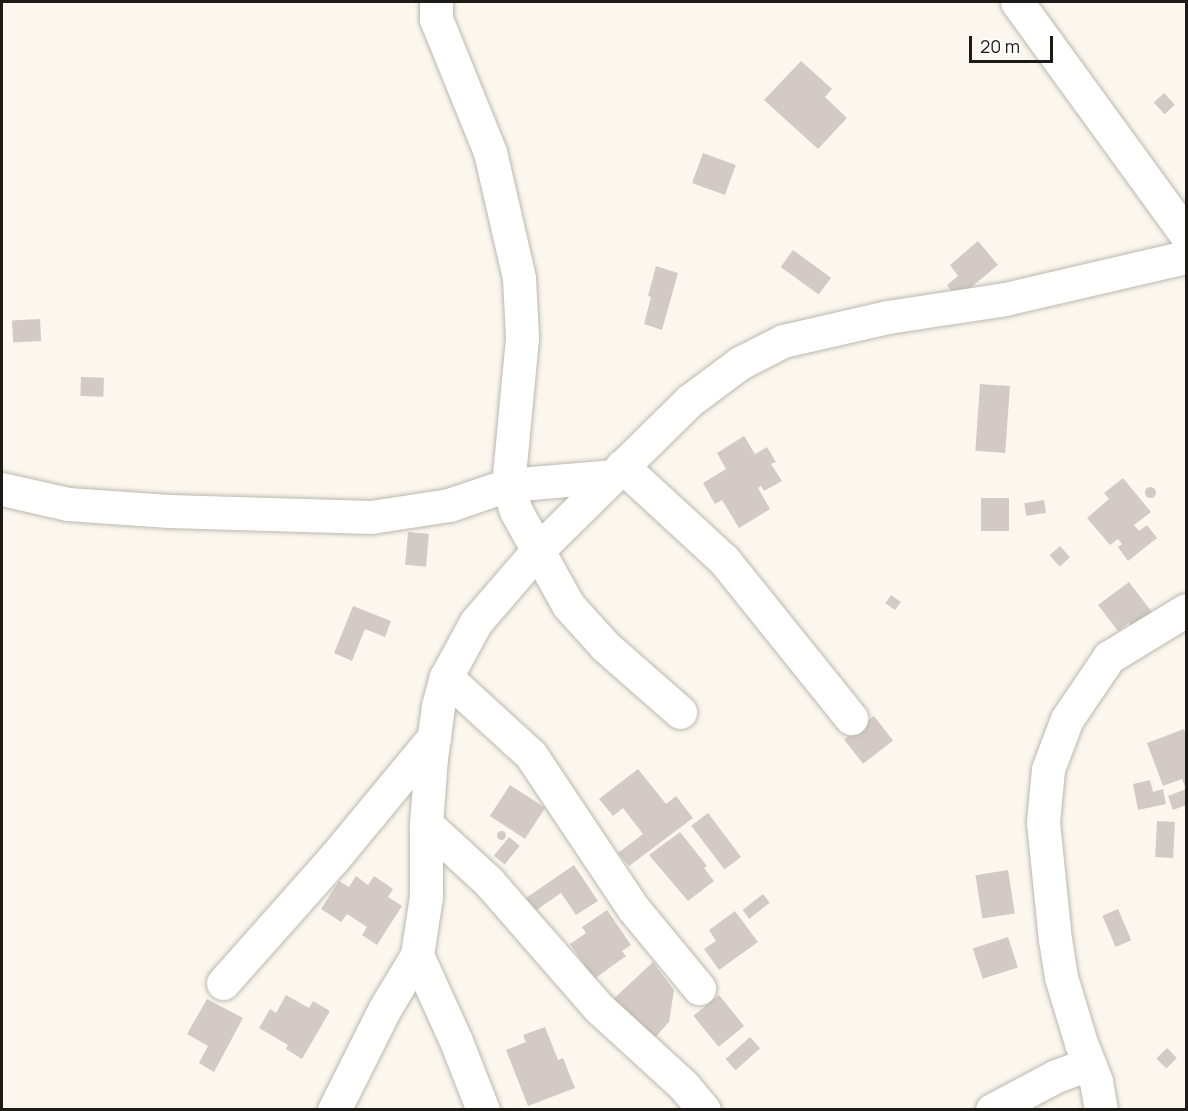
<!DOCTYPE html>
<style>
body{margin:0}
#map{position:relative;width:1188px;height:1111px;overflow:hidden;background:#fbf7ee;font-family:Manrope,sans-serif}
div>[style]{position:absolute}
.building>*{inset:0;background:#d4cac5;transform-origin:0 0}
.round{border-radius:50%}
.roads{filter:drop-shadow(0 0 2px #bbb8af) drop-shadow(0 0 2px #bbb8af)}
.minor>*{height:33px;margin:-16.5px;padding:0 16.5px;transform-origin:16.5px;border-radius:16.5px;background:#fff}
span{translate:-50% -50%;white-space:nowrap;text-align:center;line-height:1.15;-webkit-text-stroke:4.5px #fff;paint-order:stroke}
.frame{position:absolute;inset:0;border:3px solid #1d1b18;pointer-events:none}
.scale{position:absolute;left:969px;top:36px;width:84px;height:27px;box-sizing:border-box;border:3px solid #1d1b18;border-top:0;padding-left:8px;font-size:18px;line-height:21px;white-space:nowrap;color:#1d1b18;-webkit-text-stroke:4px #fff;paint-order:stroke}
</style>
<div id="map">
<div class="building">
<i style="clip-path:polygon(801px 61px,832px 89px,825px 97px,847px 118px,818px 149px,764px 100px)"></i>
<i style="left:1164px;top:93px;width:16px;height:14px;rotate:47deg"></i>
<i style="left:703px;top:153px;width:35px;height:32px;rotate:20deg"></i>
<i style="clip-path:polygon(978px 241px,998px 265px,958px 298px,947px 285px,958px 276px,950px 265px)"></i>
<i style="left:793px;top:250px;width:47px;height:21px;rotate:36deg"></i>
<i style="clip-path:polygon(656px 266px,678px 273px,662px 330px,644px 324px,651px 297px,648px 296px)"></i>
<i style="left:40px;top:319px;width:22px;height:28px;rotate:87deg"></i>
<i style="left:81px;top:377px;width:23px;height:19px;rotate:2deg"></i>
<i style="left:980px;top:384px;width:30px;height:67px;rotate:4deg"></i>
<i style="clip-path:polygon(744px 436px,755px 454px,767px 447px,776px 462px,771px 464px,782px 481px,764px 491px,761px 486px,758px 488px,770px 509px,739px 528px,722px 500px,715px 504px,703px 483px,726px 469px,717px 453px)"></i>
<i style="clip-path:polygon(1123px 478px,1151px 512px,1134px 525px,1139px 531px,1147px 525px,1157px 538px,1128px 561px,1118px 547px,1122px 544px,1118px 539px,1110px 545px,1087px 518px,1109px 499px,1104px 493px)"></i>
<i class="round" style="left:1144.5px;top:486.5px;width:11px;height:11px"></i>
<i style="left:981px;top:498px;width:28px;height:33px"></i>
<i style="left:1044px;top:500px;width:13px;height:20px;rotate:81deg"></i>
<i style="left:408px;top:532px;width:21px;height:33px;rotate:5deg"></i>
<i style="left:1060px;top:546px;width:15px;height:14px;rotate:48deg"></i>
<i style="clip-path:polygon(1129px 582px,1155px 616px,1135px 631px,1129px 623px,1118px 631px,1098px 605px)"></i>
<i style="left:891px;top:595px;width:12px;height:10px;rotate:35deg"></i>
<i style="clip-path:polygon(353px 606px,391px 621px,385px 637px,365px 629px,352px 661px,334px 653px)"></i>
<i style="left:874px;top:716px;width:31px;height:38px;rotate:52deg"></i>
<i style="clip-path:polygon(1184px 729px,1186px 735px,1186px 805px,1173px 810px,1168px 796px,1186px 789px,1182px 779px,1163px 786px,1147px 743px)"></i>
<i style="clip-path:polygon(638px 769px,666px 804px,676px 796px,693px 818px,629px 866px,618px 853px,643px 834px,623px 808px,613px 816px,599px 799px)"></i>
<i style="clip-path:polygon(1150px 780px,1153px 792px,1163px 789px,1166px 804px,1138px 810px,1133px 784px)"></i>
<i style="left:510px;top:785px;width:42px;height:37px;rotate:33deg"></i>
<i style="left:708px;top:813px;width:55px;height:21px;rotate:53deg"></i>
<i style="left:1157px;top:821px;width:18px;height:36px;rotate:3deg"></i>
<i class="round" style="left:496.5px;top:830.5px;width:9px;height:9px"></i>
<i style="clip-path:polygon(680px 832px,707px 866px,704px 868px,714px 881px,688px 901px,649px 855px)"></i>
<i style="left:509px;top:837px;width:14px;height:24px;rotate:39deg"></i>
<i style="clip-path:polygon(574px 865px,598px 901px,576px 915px,561px 893px,535px 911px,526px 898px)"></i>
<i style="left:1008px;top:870px;width:44px;height:33px;rotate:81deg"></i>
<i style="clip-path:polygon(356px 876px,368px 885px,374px 876px,393px 889px,388px 897px,402px 906px,377px 945px,362px 935px,367px 927px,347px 914px,341px 922px,321px 909px,339px 881px,349px 887px)"></i>
<i style="left:763px;top:894px;width:11px;height:26px;rotate:52deg"></i>
<i style="left:1118px;top:909px;width:34px;height:17px;rotate:67deg"></i>
<i style="clip-path:polygon(607px 910px,631px 945px,622px 951px,626px 956px,594px 979px,570px 944px,586px 933px,582px 927px)"></i>
<i style="clip-path:polygon(735px 911px,758px 942px,719px 970px,704px 949px,716px 941px,709px 930px)"></i>
<i style="left:1008px;top:937px;width:32px;height:37px;rotate:72deg"></i>
<i style="clip-path:polygon(653px 962px,674px 990px,669px 1022px,651px 1042px,609px 1003px)"></i>
<i style="clip-path:polygon(286px 995px,309px 1008px,313px 1001px,330px 1011px,302px 1059px,286px 1049px,288px 1045px,259px 1028px,270px 1009px,276px 1013px)"></i>
<i style="left:719px;top:995px;width:40px;height:33px;rotate:51deg"></i>
<i style="clip-path:polygon(207px 999px,243px 1018px,214px 1072px,199px 1063px,208px 1046px,187px 1034px)"></i>
<i style="clip-path:polygon(545px 1027px,558px 1060px,563px 1058px,575px 1088px,528px 1106px,506px 1050px,526px 1042px,523px 1035px)"></i>
<i style="left:750px;top:1037px;width:15px;height:33px;rotate:48deg"></i>
<i style="left:1167px;top:1048px;width:14px;height:15px;rotate:45deg"></i>
</div>
<div class="roads">
<div class="minor">
<i style="left:436px;top:2px;width:17px;rotate:90deg"></i>
<i style="left:436px;top:19px;width:144px;rotate:67.9deg"></i>
<i style="left:490px;top:152px;width:129px;rotate:77deg"></i>
<i style="left:519px;top:278px;width:60px;rotate:87.1deg"></i>
<i style="left:522px;top:338px;width:148px;rotate:95.4deg"></i>
<i style="left:508px;top:485px;width:27px;rotate:73deg"></i>
<i style="left:516px;top:511px;width:107px;rotate:61deg"></i>
<i style="left:568px;top:605px;width:55px;rotate:47.9deg"></i>
<i style="left:605px;top:646px;width:100px;rotate:41.3deg"></i>
<i style="left:1017px;top:2px;width:288px;rotate:54deg"></i>
<i style="left:622px;top:466px;width:139px;rotate:42.7deg"></i>
<i style="left:724px;top:560px;width:203px;rotate:51.2deg"></i>
<i style="left:2px;top:489px;width:68px;rotate:12.8deg"></i>
<i style="left:68px;top:504px;width:101px;rotate:4deg"></i>
<i style="left:169px;top:511px;width:202px;rotate:1.7deg"></i>
<i style="left:371px;top:517px;width:79px;rotate:-8.7deg"></i>
<i style="left:449px;top:505px;width:62px;rotate:-18.7deg"></i>
<i style="left:508px;top:485px;width:104px;rotate:-4.9deg"></i>
<i style="left:446px;top:677px;width:115px;rotate:42.5deg"></i>
<i style="left:531px;top:755px;width:184px;rotate:56.3deg"></i>
<i style="left:633px;top:908px;width:104px;rotate:50.5deg"></i>
<i style="left:426px;top:824px;width:86px;rotate:42.6deg"></i>
<i style="left:489px;top:882px;width:167px;rotate:48.9deg"></i>
<i style="left:599px;top:1008px;width:115px;rotate:42.5deg"></i>
<i style="left:684px;top:1086px;width:31px;rotate:50deg"></i>
<i style="left:417px;top:955px;width:94px;rotate:65.6deg"></i>
<i style="left:456px;top:1041px;width:74px;rotate:68.6deg"></i>
<i style="left:223px;top:983px;width:167px;rotate:-48.4deg"></i>
<i style="left:334px;top:858px;width:157px;rotate:-50.4deg"></i>
<i style="left:334px;top:1110px;width:112px;rotate:-63.4deg"></i>
<i style="left:384px;top:1010px;width:64px;rotate:-59deg"></i>
<i style="left:417px;top:955px;width:60px;rotate:-81.3deg"></i>
<i style="left:426px;top:896px;width:72px;rotate:-90deg"></i>
<i style="left:426px;top:824px;width:66px;rotate:-85.7deg"></i>
<i style="left:431px;top:758px;width:52px;rotate:-82.3deg"></i>
<i style="left:438px;top:706px;width:30px;rotate:-75deg"></i>
<i style="left:446px;top:677px;width:63px;rotate:-61.4deg"></i>
<i style="left:476px;top:622px;width:95px;rotate:-49.3deg"></i>
<i style="left:538px;top:550px;width:212px;rotate:-44.6deg"></i>
<i style="left:689px;top:401px;width:64px;rotate:-36.7deg"></i>
<i style="left:740px;top:363px;width:48px;rotate:-27.1deg"></i>
<i style="left:783px;top:341px;width:108px;rotate:-12.9deg"></i>
<i style="left:888px;top:317px;width:118px;rotate:-8.7deg"></i>
<i style="left:1005px;top:299px;width:186px;rotate:-13.1deg"></i>
<i style="left:992px;top:1110px;width:72px;rotate:-28deg"></i>
<i style="left:1056px;top:1076px;width:35px;rotate:-20deg"></i>
<i style="left:1101px;top:1110px;width:29px;rotate:-100deg"></i>
<i style="left:1096px;top:1081px;width:41px;rotate:-111.5deg"></i>
<i style="left:1081px;top:1043px;width:69px;rotate:-106.9deg"></i>
<i style="left:1061px;top:977px;width:37px;rotate:-99deg"></i>
<i style="left:1055px;top:940px;width:119px;rotate:-95.8deg"></i>
<i style="left:1043px;top:822px;width:53px;rotate:-84.6deg"></i>
<i style="left:1048px;top:769px;width:53px;rotate:-69.2deg"></i>
<i style="left:1067px;top:719px;width:75px;rotate:-55.9deg"></i>
<i style="left:1109px;top:657px;width:90px;rotate:-31.4deg"></i>
</div>
</div>
<div class="frame"></div>
<div class="scale">20 m</div>
</div>
